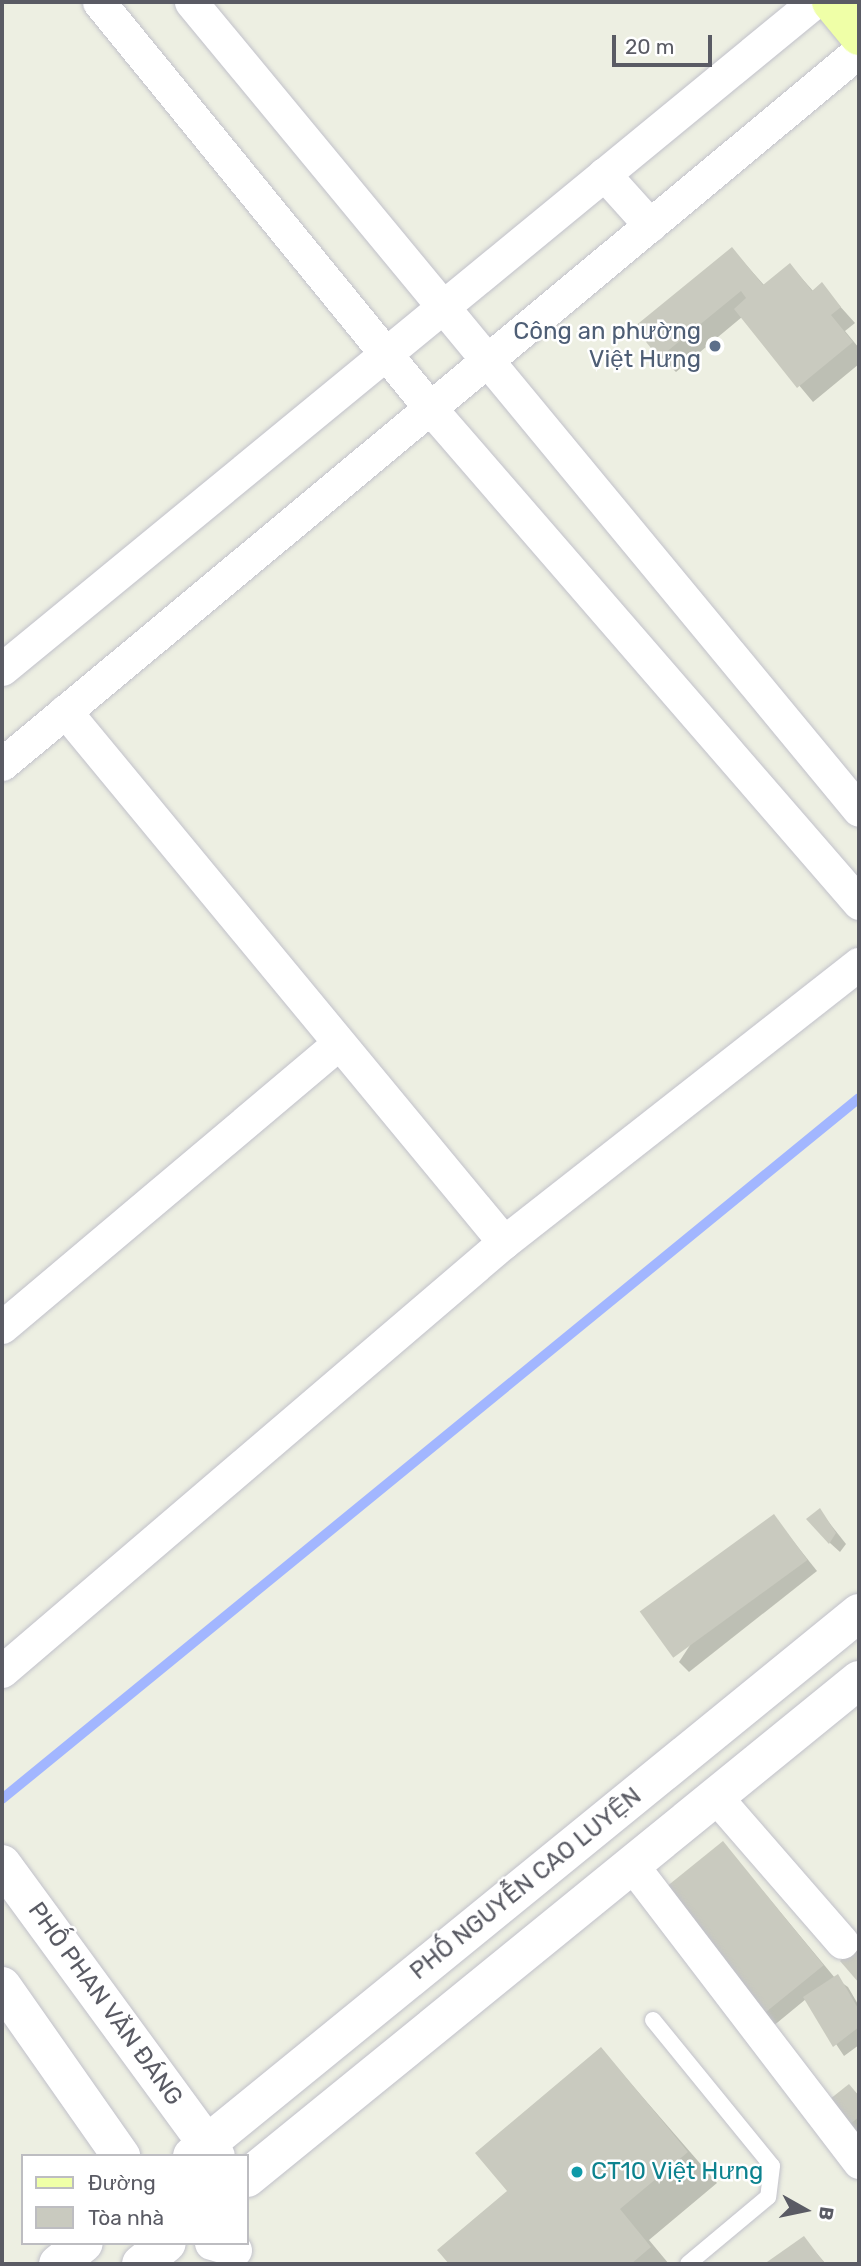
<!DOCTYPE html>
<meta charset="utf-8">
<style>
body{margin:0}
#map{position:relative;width:861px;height:2266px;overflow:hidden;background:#edefe2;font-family:Rubik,sans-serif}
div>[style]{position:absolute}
.shadow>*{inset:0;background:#0003}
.stream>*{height:10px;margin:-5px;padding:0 5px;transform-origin:5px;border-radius:5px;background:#a2b6ff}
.building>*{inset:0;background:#c9cabf;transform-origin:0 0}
.roads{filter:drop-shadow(0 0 2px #c1c1ca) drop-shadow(0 0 2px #c1c1ca)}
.lane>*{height:16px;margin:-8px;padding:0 8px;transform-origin:8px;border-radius:8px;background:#fff}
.street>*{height:33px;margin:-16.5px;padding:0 16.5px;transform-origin:16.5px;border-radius:16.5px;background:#fff}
.secondary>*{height:38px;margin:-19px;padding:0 19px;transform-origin:19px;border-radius:19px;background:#fff}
.primary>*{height:38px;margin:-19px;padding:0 19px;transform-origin:19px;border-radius:19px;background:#efffa7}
.dots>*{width:19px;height:19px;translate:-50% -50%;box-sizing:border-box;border:4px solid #fff;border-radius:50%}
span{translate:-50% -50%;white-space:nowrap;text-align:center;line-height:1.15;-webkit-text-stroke:5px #fff;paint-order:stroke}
.service-label{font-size:24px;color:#4e5e75}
.right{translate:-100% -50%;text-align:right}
.street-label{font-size:24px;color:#5a5b64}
.culture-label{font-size:24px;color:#0d838f}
.left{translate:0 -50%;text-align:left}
.frame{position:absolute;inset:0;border:4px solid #5a5b64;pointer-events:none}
.legend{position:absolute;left:21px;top:2154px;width:228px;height:91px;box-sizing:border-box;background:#fff;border:2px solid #bdbdc1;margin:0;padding:9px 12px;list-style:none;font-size:21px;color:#5a5b64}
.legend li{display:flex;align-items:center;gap:14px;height:35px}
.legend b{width:35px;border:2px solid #bdbdc1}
.north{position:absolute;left:770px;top:2175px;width:70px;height:70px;-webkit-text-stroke:5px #fff;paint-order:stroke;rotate:99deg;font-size:19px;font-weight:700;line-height:28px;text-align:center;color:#5a5b64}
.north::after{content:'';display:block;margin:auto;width:24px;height:32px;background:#5a5b64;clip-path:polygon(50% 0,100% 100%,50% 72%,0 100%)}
.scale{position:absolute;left:612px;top:35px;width:100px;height:32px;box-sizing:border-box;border:4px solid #5a5b64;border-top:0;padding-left:9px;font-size:21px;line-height:24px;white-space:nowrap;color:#5a5b64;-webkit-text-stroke:5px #fff;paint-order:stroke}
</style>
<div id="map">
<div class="shadow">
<i style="clip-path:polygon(732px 249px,765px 286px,790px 265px,814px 292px,821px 285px,855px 323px,845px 331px,859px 348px,859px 364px,813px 402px,742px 317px,676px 372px,661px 357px)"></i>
<i style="clip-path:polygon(820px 1511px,846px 1544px,840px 1552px,830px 1543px)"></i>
<i style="clip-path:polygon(774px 1517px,817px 1571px,689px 1672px,679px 1662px)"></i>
<i style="clip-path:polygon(723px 1843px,835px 1978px,848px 1987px,859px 2006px,859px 2045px,844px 2056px,806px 1999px,772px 2027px,663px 1892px)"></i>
<i style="clip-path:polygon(601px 2049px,717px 2183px,649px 2240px,669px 2264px,451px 2264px,439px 2250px,509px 2192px)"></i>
<i style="clip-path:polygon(849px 2086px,859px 2096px,859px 2135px,846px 2127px)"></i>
<i style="clip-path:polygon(804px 2239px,826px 2264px,770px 2263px)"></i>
</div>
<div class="stream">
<i style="left:2px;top:1799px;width:1107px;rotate:-39.28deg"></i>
</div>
<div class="building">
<i style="clip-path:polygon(732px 247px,763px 285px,790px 263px,812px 291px,822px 282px,841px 307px,831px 315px,853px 342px,797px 388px,734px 309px,746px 298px,741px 291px,659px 358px,634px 327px)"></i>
<i style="clip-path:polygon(820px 1508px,836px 1533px,829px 1544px,806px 1519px)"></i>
<i style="left:774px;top:1514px;width:57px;height:166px;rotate:54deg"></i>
<i style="left:723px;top:1841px;width:160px;height:80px;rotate:51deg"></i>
<i style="clip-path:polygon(854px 1948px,859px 1954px,859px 1983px,840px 1961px)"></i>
<i style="clip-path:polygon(838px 1974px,859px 2010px,859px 2027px,833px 2047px,803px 1997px)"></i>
<i style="clip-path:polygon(601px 2047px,688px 2152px,620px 2209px,651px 2247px,631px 2264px,449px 2264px,437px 2250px,507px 2191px,475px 2153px)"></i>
<i style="clip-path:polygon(849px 2084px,859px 2096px,859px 2117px,845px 2128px,825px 2103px)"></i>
<i style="clip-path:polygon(804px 2236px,825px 2264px,767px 2262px)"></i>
</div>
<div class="roads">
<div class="lane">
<i style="left:653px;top:2020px;width:188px;rotate:50.8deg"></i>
<i style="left:772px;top:2166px;width:31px;rotate:97deg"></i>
<i style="left:768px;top:2197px;width:104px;rotate:140.1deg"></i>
</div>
<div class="street">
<i style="left:99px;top:2px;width:524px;rotate:50.81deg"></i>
<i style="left:430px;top:408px;width:655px;rotate:49.09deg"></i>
<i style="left:191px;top:2px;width:1048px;rotate:50.42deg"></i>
<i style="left:604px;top:174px;width:69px;rotate:48deg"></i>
<i style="left:2px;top:669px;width:1051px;rotate:-39.4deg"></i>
<i style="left:65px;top:711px;width:689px;rotate:50.42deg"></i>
<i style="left:2px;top:764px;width:1115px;rotate:-39.76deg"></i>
<i style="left:2px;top:1327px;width:439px;rotate:-40.1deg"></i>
<i style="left:2px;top:1671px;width:660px;rotate:-40.52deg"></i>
<i style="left:504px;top:1242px;width:451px;rotate:-38.1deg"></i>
<i style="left:716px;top:1797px;width:192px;rotate:49deg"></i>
<i style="left:632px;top:1865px;width:374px;rotate:52.6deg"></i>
<i style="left:211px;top:2243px;width:25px;rotate:16deg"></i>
</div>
<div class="secondary">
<i style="left:2px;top:1864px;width:362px;rotate:53.8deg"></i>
<i style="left:2px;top:1986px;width:208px;rotate:55deg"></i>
<i style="left:192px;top:2156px;width:860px;rotate:-39.15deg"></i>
<i style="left:247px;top:2178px;width:789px;rotate:-39.14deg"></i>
<i style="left:58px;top:2264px;width:33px;rotate:-39deg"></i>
<i style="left:141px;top:2264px;width:33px;rotate:-39deg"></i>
</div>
<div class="primary">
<i style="left:831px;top:2px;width:44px;rotate:50.5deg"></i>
</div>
</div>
<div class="dots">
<i style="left:715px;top:346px;background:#5c6f8a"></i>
<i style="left:577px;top:2172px;background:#0f9aa8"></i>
</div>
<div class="service-label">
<span class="right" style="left:701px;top:346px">Công an phường<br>Việt Hưng</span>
</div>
<div class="street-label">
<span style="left:526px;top:1884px;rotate:-39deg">PHỐ NGUYỄN CAO LUYỆN</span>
<span style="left:105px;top:2004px;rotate:54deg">PHỐ PHAN VĂN ĐÁNG</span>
</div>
<div class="culture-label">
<span class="left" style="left:591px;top:2172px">CT10 Việt Hưng</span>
</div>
<div class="frame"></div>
<ul class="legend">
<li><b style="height:9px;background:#efffa7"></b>Đường</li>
<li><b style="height:19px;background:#c9cabf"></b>Tòa nhà</li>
</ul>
<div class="north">B</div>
<div class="scale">20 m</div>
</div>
